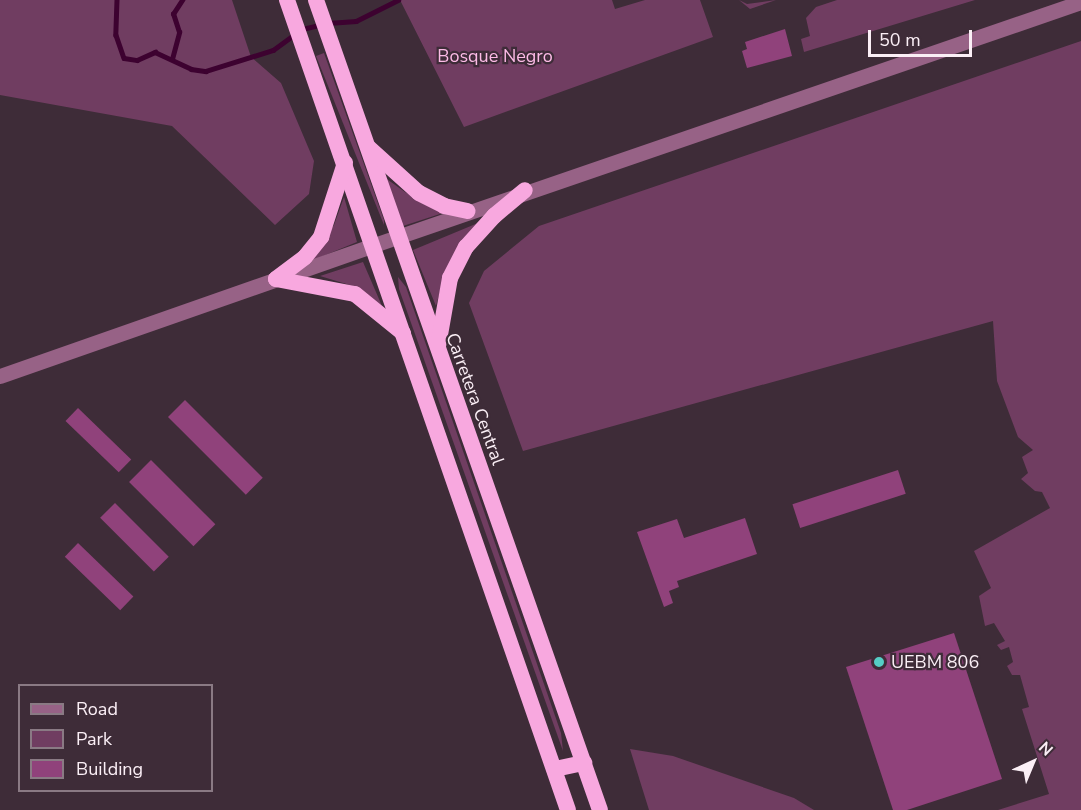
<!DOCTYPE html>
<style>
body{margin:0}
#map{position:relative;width:1081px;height:810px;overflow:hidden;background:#3e2c38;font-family:"Nunito Sans",sans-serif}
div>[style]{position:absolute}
.green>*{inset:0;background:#703d61}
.stream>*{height:4.5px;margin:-2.25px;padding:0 2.25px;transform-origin:2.25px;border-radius:2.25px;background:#3d0230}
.building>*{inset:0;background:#90427b;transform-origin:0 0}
.minor>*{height:15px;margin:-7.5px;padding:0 7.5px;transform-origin:7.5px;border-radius:7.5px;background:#976286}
.tertiary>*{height:15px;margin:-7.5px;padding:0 7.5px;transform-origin:7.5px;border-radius:7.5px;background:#976286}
.trunk>*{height:16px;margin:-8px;padding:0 8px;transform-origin:8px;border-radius:8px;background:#f8a8df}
.dots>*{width:16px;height:16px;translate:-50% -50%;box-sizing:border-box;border:3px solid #3e2c38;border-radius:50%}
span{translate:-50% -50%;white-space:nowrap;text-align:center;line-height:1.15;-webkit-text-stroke:4.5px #3e2c38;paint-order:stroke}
.park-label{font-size:18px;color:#fdbbe7}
.street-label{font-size:18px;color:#fbeff6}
.poi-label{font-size:18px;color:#fbeff6}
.left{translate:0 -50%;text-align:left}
.legend{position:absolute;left:18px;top:684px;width:195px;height:108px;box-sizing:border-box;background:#3e2c38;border:2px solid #8a7a84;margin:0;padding:8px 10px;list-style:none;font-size:18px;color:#fbeff6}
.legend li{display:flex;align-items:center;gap:12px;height:30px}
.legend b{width:30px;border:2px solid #8a7a84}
.north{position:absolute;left:1003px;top:732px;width:60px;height:60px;-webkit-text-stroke:4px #3e2c38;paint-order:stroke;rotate:44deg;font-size:16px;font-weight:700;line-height:24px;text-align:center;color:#fbeff6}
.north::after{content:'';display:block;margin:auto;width:21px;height:27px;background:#fbeff6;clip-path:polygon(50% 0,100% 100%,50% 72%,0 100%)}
.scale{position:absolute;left:868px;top:30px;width:104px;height:27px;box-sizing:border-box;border:3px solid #fbeff6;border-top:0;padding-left:8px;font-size:18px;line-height:21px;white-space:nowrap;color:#fbeff6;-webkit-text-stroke:4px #3e2c38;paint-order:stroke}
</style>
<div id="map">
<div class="green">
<i style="clip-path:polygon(0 0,232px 0,251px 57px,281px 83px,314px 161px,309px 194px,275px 225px,172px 126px,0 95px)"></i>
<i style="clip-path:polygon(400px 0,612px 0,615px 9px,645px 0,700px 0,713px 37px,464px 127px)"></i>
<i style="clip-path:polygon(739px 0,747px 4px,776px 0,750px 9px)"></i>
<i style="clip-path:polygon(837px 0,975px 0,804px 52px,801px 39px,810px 36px,806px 18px,816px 7px)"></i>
<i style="clip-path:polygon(1081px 41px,1081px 810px,998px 810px,1049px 794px,1022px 709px,1029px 707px,1020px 675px,1012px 675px,1007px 666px,1013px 662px,1009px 647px,1001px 650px,997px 645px,1005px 641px,994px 623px,985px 626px,979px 596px,991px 588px,974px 551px,1050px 508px,1042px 492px,1035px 491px,1021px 479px,1028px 473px,1022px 457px,1033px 450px,1018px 437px,997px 381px,993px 321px,523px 451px,469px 303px,484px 271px,539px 226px)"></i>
<i style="clip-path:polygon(324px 53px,384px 220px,384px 225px,316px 56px)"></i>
<i style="clip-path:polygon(384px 177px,405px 192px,443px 213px,403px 226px)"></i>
<i style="clip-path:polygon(344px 197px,357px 242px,306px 263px,334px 225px)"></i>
<i style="clip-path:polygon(478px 223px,444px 276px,436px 306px,413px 250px)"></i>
<i style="clip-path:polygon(363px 262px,382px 306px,353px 286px,320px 276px)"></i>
<i style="clip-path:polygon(398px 277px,406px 287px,561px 733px,563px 751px,399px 289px)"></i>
<i style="clip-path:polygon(630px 749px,673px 756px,794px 798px,814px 810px,649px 810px)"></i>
</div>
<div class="stream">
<i style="left:117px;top:0;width:35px;rotate:92deg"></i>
<i style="left:116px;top:35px;width:24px;rotate:71deg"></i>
<i style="left:124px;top:58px;width:13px;rotate:9deg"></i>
<i style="left:137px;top:60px;width:20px;rotate:-24deg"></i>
<i style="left:155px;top:52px;width:40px;rotate:25deg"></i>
<i style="left:191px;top:69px;width:15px;rotate:8deg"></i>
<i style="left:206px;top:71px;width:70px;rotate:-17.4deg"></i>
<i style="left:273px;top:50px;width:27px;rotate:-36deg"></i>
<i style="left:328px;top:23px;width:28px;rotate:-4deg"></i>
<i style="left:356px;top:21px;width:47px;rotate:-26.6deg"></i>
<i style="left:302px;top:29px;width:18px;rotate:-13deg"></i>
<i style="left:172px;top:59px;width:28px;rotate:-75deg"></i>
<i style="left:179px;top:32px;width:19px;rotate:-108deg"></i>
<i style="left:173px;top:14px;width:17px;rotate:-57deg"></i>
</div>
<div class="building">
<i style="clip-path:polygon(785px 29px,792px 56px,747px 68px,742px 51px,747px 49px,745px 42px)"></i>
<i style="left:185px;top:400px;width:110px;height:24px;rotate:45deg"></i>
<i style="left:78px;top:408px;width:74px;height:18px;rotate:44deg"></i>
<i style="left:151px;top:460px;width:91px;height:31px;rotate:45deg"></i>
<i style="left:898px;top:470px;width:25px;height:111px;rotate:72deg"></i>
<i style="left:115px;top:503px;width:76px;height:21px;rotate:45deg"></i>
<i style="clip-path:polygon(745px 518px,757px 554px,677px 581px,679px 587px,669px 591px,673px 603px,664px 607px,637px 532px,677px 519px,684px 538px)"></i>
<i style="left:78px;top:543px;width:77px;height:19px;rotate:44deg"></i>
<i style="clip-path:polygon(954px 633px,1002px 779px,907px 810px,893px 810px,846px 667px)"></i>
</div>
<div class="minor">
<i style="left:0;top:376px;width:396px;rotate:-19.3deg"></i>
</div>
<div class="tertiary">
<i style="left:374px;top:245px;width:748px;rotate:-18.97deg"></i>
</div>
<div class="trunk">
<i style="left:287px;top:0;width:857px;rotate:70.87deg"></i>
<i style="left:316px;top:0;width:858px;rotate:70.68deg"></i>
<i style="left:369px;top:148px;width:67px;rotate:42deg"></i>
<i style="left:419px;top:193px;width:28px;rotate:27deg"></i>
<i style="left:444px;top:206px;width:24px;rotate:12deg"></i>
<i style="left:276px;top:279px;width:80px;rotate:10.8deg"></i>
<i style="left:355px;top:294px;width:62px;rotate:39.1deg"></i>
<i style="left:276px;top:279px;width:36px;rotate:-37deg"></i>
<i style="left:305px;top:257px;width:26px;rotate:-51deg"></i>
<i style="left:321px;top:237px;width:78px;rotate:-72deg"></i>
<i style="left:438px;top:346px;width:69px;rotate:-80deg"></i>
<i style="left:450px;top:278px;width:35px;rotate:-63deg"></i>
<i style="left:466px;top:247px;width:42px;rotate:-47.9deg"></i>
<i style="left:494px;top:216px;width:40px;rotate:-40deg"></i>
<i style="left:555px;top:769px;width:30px;rotate:-12deg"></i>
</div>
<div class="dots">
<i style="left:879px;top:662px;background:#55cec6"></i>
</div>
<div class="park-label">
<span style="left:495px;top:56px">Bosque Negro</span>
</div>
<div class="street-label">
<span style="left:475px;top:399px;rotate:70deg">Carretera Central</span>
</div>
<div class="poi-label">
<span class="left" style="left:891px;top:662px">UEBM 806</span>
</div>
<ul class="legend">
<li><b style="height:8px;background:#976286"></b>Road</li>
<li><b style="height:16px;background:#703d61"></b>Park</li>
<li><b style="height:16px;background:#90427b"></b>Building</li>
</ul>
<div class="north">N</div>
<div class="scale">50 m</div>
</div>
